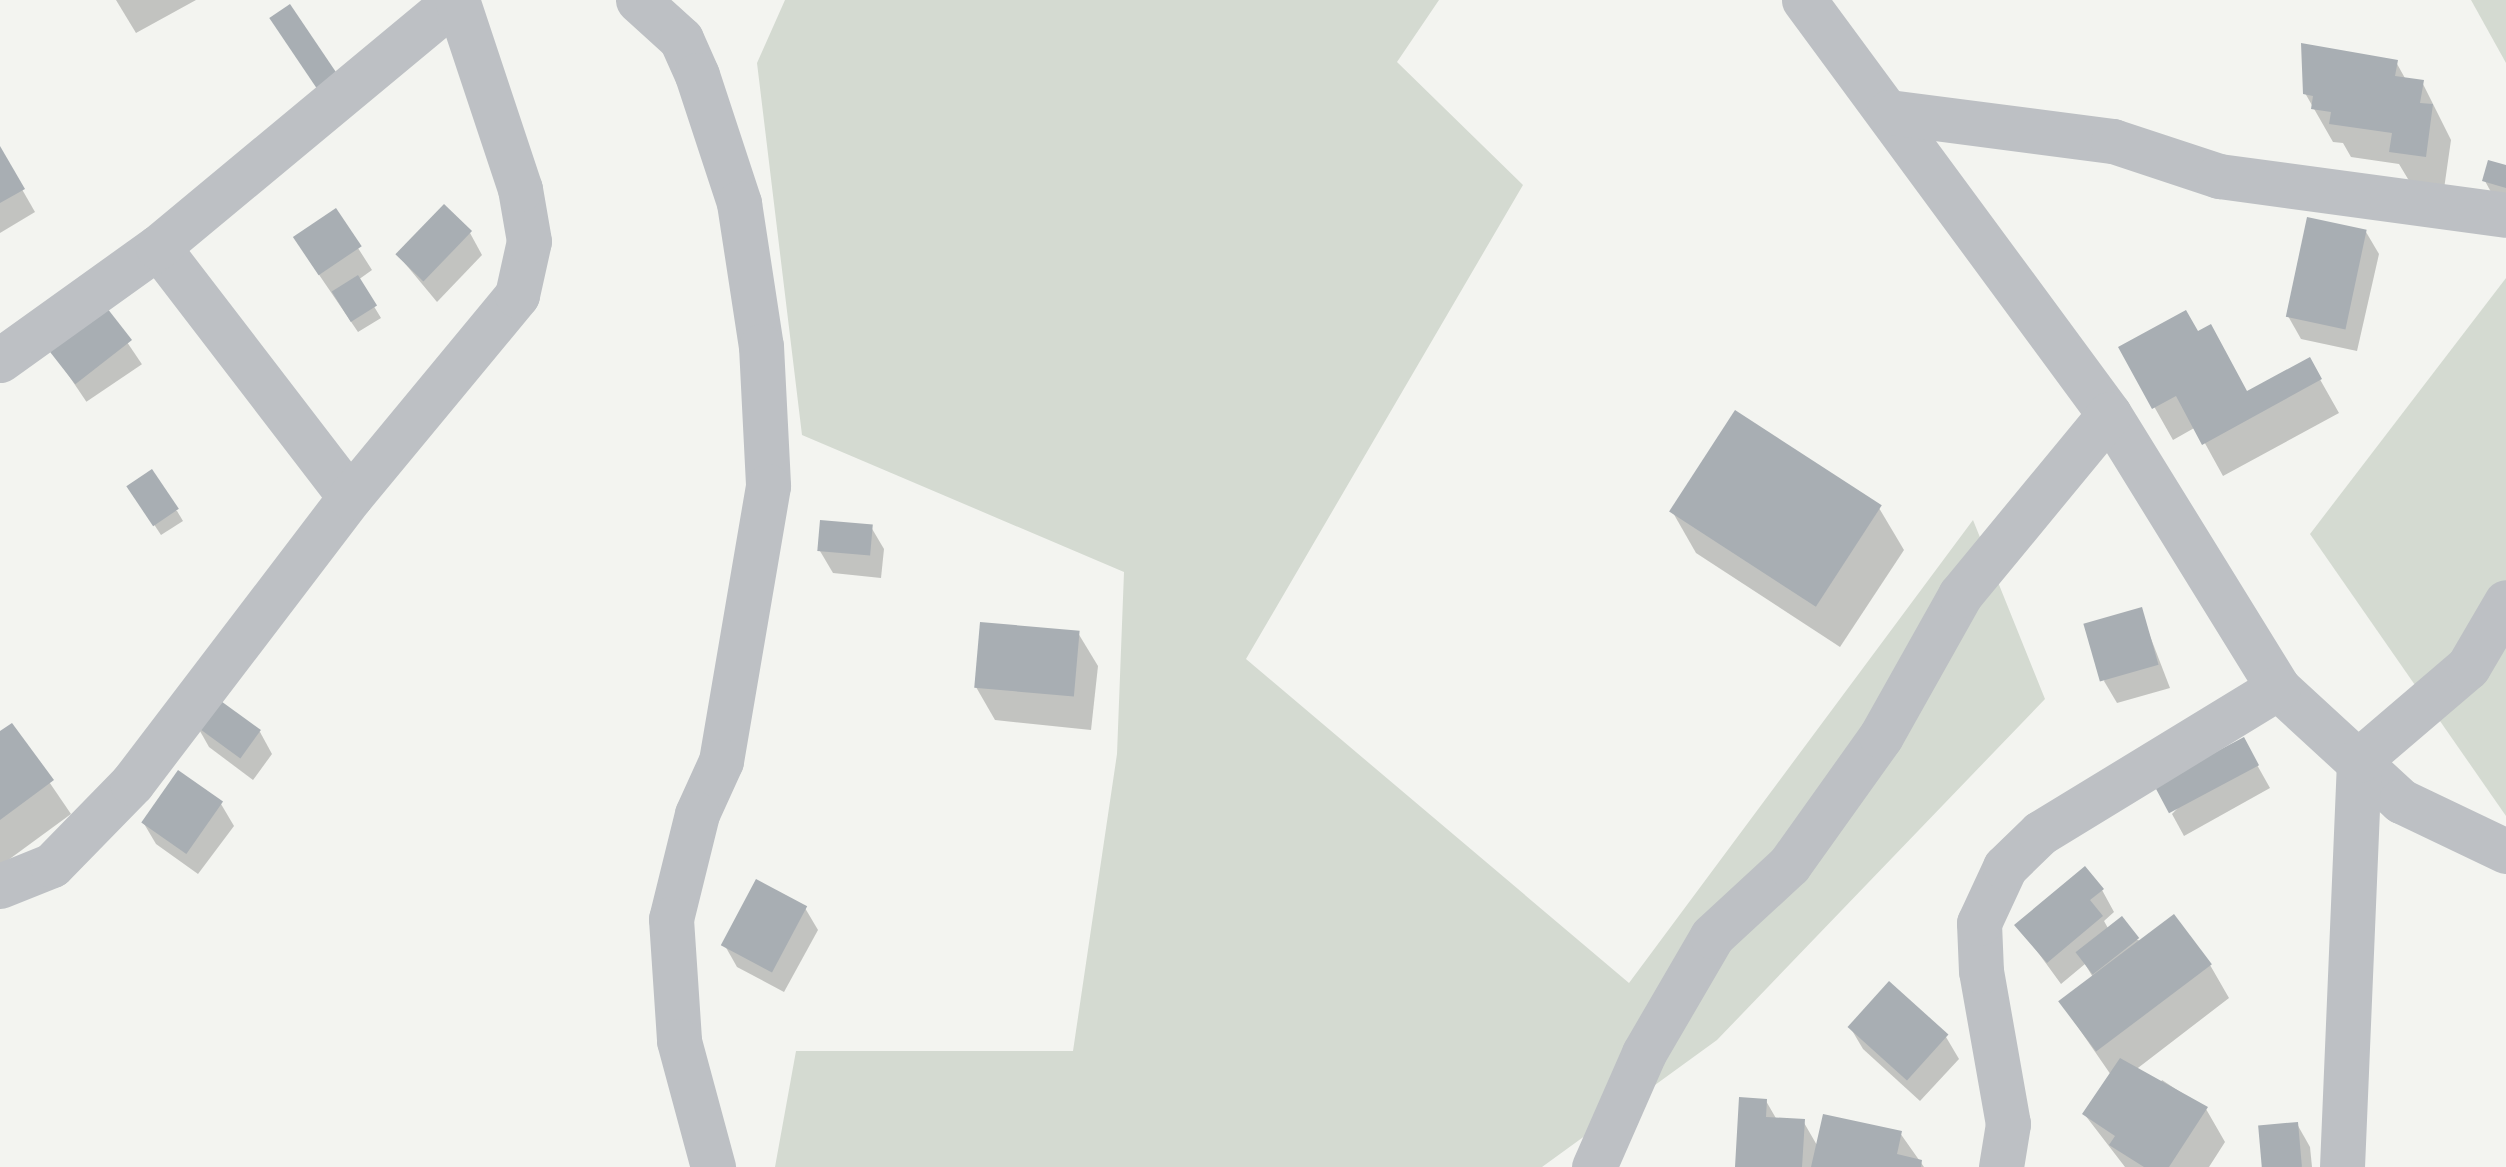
<!DOCTYPE html>
<style>
body{margin:0}
#map{position:relative;width:2506px;height:1167px;overflow:hidden;background:#f3f4f0;font-family:Quicksand,sans-serif}
div>[style]{position:absolute}
.green>*{inset:0;background:#d4dad1}
.shadow>*{inset:0;background:#0003;transform-origin:0 0}
.building>*{inset:0;background:#a8aeb3;transform-origin:0 0}
.minor>*{height:45px;margin:-22.5px;padding:0 22.5px;transform-origin:22.5px;border-radius:22.5px;background:#bdc0c4}
span{translate:-50% -50%;white-space:nowrap;text-align:center;line-height:1.15;-webkit-text-stroke:10px #fff;paint-order:stroke}
</style>
<div id="map">
<div class="green">
<i style="clip-path:polygon(785px 0,1439px 0,1397px 62px,1523px 185px,1246px 659px,1629px 983px,1973px 520px,2045px 699px,1717px 1040px,1542px 1167px,775px 1167px,796px 1051px,1073px 1051px,1117px 754px,1124px 572px,802px 435px,757px 63px)"></i>
<i style="clip-path:polygon(2471px 0,2506px 0,2506px 63px)"></i>
<i style="clip-path:polygon(2506px 278px,2506px 816px,2310px 534px)"></i>
</div>
<div class="shadow">
<i style="clip-path:polygon(116px 0,196px 0,136px 33px)"></i>
<i style="clip-path:polygon(2396px 62px,2406px 80px,2422px 82px,2451px 140px,2444px 189px,2411px 184px,2399px 164px,2351px 157px,2343px 143px,2333px 142px,2305px 93px)"></i>
<i style="clip-path:polygon(0 151px,35px 212px,0 233px)"></i>
<i style="clip-path:polygon(2506px 168px,2506px 196px,2491px 192px,2485px 181px)"></i>
<i style="clip-path:polygon(335px 212px,372px 270px,358px 280px,381px 318px,358px 332px,309px 260px)"></i>
<i style="clip-path:polygon(2366px 232px,2379px 254px,2357px 351px,2301px 339px,2288px 316px)"></i>
<i style="clip-path:polygon(470px 233px,482px 255px,437px 302px,398px 255px)"></i>
<i style="left:100px;top:302px;width:75px;height:67px;rotate:56deg"></i>
<i style="clip-path:polygon(2121px 348px,2247px 394px,2309px 360px,2339px 413px,2223px 476px,2196px 427px,2173px 440px)"></i>
<i style="clip-path:polygon(136px 497px,177px 511px,183px 521px,161px 535px)"></i>
<i style="clip-path:polygon(1879px 508px,1904px 550px,1840px 647px,1696px 553px,1672px 511px)"></i>
<i style="clip-path:polygon(871px 527px,884px 549px,881px 578px,833px 573px,820px 551px)"></i>
<i style="clip-path:polygon(2140px 610px,2170px 688px,2117px 703px,2104px 681px)"></i>
<i style="clip-path:polygon(1078px 633px,1098px 666px,1091px 730px,995px 720px,976px 687px)"></i>
<i style="clip-path:polygon(215px 699px,260px 732px,272px 754px,253px 780px,209px 747px,196px 724px)"></i>
<i style="clip-path:polygon(11px 726px,71px 814px,0 866px,0 734px)"></i>
<i style="clip-path:polygon(2243px 740px,2270px 788px,2184px 836px,2172px 814px)"></i>
<i style="clip-path:polygon(221px 804px,234px 826px,198px 874px,156px 844px,143px 822px)"></i>
<i style="clip-path:polygon(2102px 890px,2114px 912px,2104px 921px,2109px 930px,2210px 965px,2229px 998px,2134px 1071px,2158px 1087px,2162px 1080px,2206px 1109px,2225px 1142px,2209px 1167px,2125px 1167px,2085px 1115px,2111px 1075px,2062px 1004px,2094px 979px,2085px 964px,2061px 984px,2018px 925px)"></i>
<i style="clip-path:polygon(805px 908px,818px 930px,784px 992px,737px 967px,724px 944px)"></i>
<i style="clip-path:polygon(1850px 1027px,1946px 1037px,1959px 1059px,1920px 1101px,1863px 1049px)"></i>
<i style="clip-path:polygon(1766px 1101px,1777px 1120px,1803px 1121px,1818px 1147px,1900px 1133px,1924px 1167px,1738px 1167px)"></i>
<i style="clip-path:polygon(2297px 1124px,2310px 1147px,2312px 1167px,2264px 1167px)"></i>
</div>
<div class="building">
<i style="left:290px;top:4px;width:89px;height:25px;rotate:56deg"></i>
<i style="clip-path:polygon(2301px 43px,2398px 60px,2395px 76px,2424px 80px,2420px 103px,2433px 104px,2426px 157px,2389px 152px,2392px 133px,2329px 124px,2331px 112px,2311px 109px,2313px 96px,2303px 94px)"></i>
<i style="clip-path:polygon(0 146px,25px 189px,0 203px)"></i>
<i style="clip-path:polygon(2488px 160px,2506px 165px,2506px 188px,2482px 181px)"></i>
<i style="left:444px;top:204px;width:39px;height:70px;rotate:44deg"></i>
<i style="left:336px;top:208px;width:46px;height:52px;rotate:56deg"></i>
<i style="left:2307px;top:217px;width:61px;height:102px;rotate:12deg"></i>
<i style="left:358px;top:275px;width:36px;height:31px;rotate:58deg"></i>
<i style="left:100px;top:299px;width:52px;height:72px;rotate:52deg"></i>
<i style="clip-path:polygon(2186px 310px,2198px 331px,2211px 324px,2247px 391px,2310px 357px,2322px 379px,2202px 445px,2176px 396px,2152px 409px,2118px 347px)"></i>
<i style="left:1735px;top:410px;width:175px;height:121px;rotate:33deg"></i>
<i style="left:152px;top:469px;width:48px;height:31px;rotate:56deg"></i>
<i style="left:820px;top:520px;width:53px;height:31px;rotate:5deg"></i>
<i style="left:2142px;top:607px;width:60px;height:61px;rotate:74deg"></i>
<i style="left:980px;top:622px;width:100px;height:66px;rotate:5deg"></i>
<i style="left:214px;top:696px;width:58px;height:35px;rotate:36deg"></i>
<i style="clip-path:polygon(12px 723px,54px 780px,0 820px,0 731px)"></i>
<i style="left:2244px;top:737px;width:32px;height:102px;rotate:62deg"></i>
<i style="left:178px;top:770px;width:55px;height:64px;rotate:35deg"></i>
<i style="clip-path:polygon(2085px 866px,2104px 889px,2090px 900px,2103px 916px,2047px 963px,2014px 925px)"></i>
<i style="left:756px;top:879px;width:58px;height:75px;rotate:28deg"></i>
<i style="left:2174px;top:914px;width:63px;height:145px;rotate:53deg"></i>
<i style="left:2122px;top:916px;width:28px;height:59px;rotate:52deg"></i>
<i style="left:1889px;top:981px;width:80px;height:62px;rotate:42deg"></i>
<i style="clip-path:polygon(2120px 1058px,2208px 1107px,2169px 1167px,2144px 1167px,2109px 1145px,2115px 1136px,2082px 1114px)"></i>
<i style="clip-path:polygon(1739px 1097px,1767px 1099px,1766px 1117px,1805px 1119px,1802px 1167px,1735px 1167px)"></i>
<i style="clip-path:polygon(1823px 1114px,1902px 1131px,1897px 1154px,1922px 1160px,1921px 1167px,1811px 1167px)"></i>
<i style="left:2298px;top:1122px;width:45px;height:40px;rotate:85deg"></i>
</div>
<div class="minor">
<i style="left:638px;top:0;width:58px;rotate:42.2deg"></i>
<i style="left:681px;top:39px;width:39px;rotate:66deg"></i>
<i style="left:697px;top:75px;width:135px;rotate:71.8deg"></i>
<i style="left:739px;top:203px;width:145px;rotate:81.3deg"></i>
<i style="left:761px;top:346px;width:140px;rotate:87.1deg"></i>
<i style="left:768px;top:486px;width:279px;rotate:99.7deg"></i>
<i style="left:721px;top:761px;width:58px;rotate:114.4deg"></i>
<i style="left:697px;top:814px;width:108px;rotate:103.9deg"></i>
<i style="left:671px;top:919px;width:122px;rotate:86.2deg"></i>
<i style="left:679px;top:1041px;width:131px;rotate:74.9deg"></i>
<i style="left:1804px;top:0;width:514px;rotate:53.62deg"></i>
<i style="left:2109px;top:414px;width:322px;rotate:58.3deg"></i>
<i style="left:2278px;top:688px;width:167px;rotate:42.6deg"></i>
<i style="left:2401px;top:801px;width:116px;rotate:25.5deg"></i>
<i style="left:1889px;top:112px;width:226px;rotate:7.4deg"></i>
<i style="left:2113px;top:141px;width:112px;rotate:18.3deg"></i>
<i style="left:2219px;top:176px;width:290px;rotate:7.7deg"></i>
<i style="left:158px;top:247px;width:315px;rotate:52.5deg"></i>
<i style="left:0;top:360px;width:194px;rotate:-35.6deg"></i>
<i style="left:158px;top:247px;width:386px;rotate:-39.7deg"></i>
<i style="left:0;top:886px;width:56px;rotate:-22deg"></i>
<i style="left:52px;top:865px;width:115px;rotate:-45.7deg"></i>
<i style="left:132px;top:783px;width:360px;rotate:-52.7deg"></i>
<i style="left:350px;top:497px;width:262px;rotate:-50.4deg"></i>
<i style="left:517px;top:295px;width:55px;rotate:-77.5deg"></i>
<i style="left:529px;top:241px;width:53px;rotate:-99.8deg"></i>
<i style="left:520px;top:189px;width:199px;rotate:-108.4deg"></i>
<i style="left:1594px;top:1167px;width:124px;rotate:-66.3deg"></i>
<i style="left:1644px;top:1053px;width:135px;rotate:-59.8deg"></i>
<i style="left:1712px;top:936px;width:105px;rotate:-42.7deg"></i>
<i style="left:1789px;top:865px;width:158px;rotate:-54.5deg"></i>
<i style="left:1881px;top:736px;width:162px;rotate:-60.7deg"></i>
<i style="left:1960px;top:595px;width:234px;rotate:-50.5deg"></i>
<i style="left:2001px;top:1167px;width:44px;rotate:-80.8deg"></i>
<i style="left:2008px;top:1124px;width:155px;rotate:-100deg"></i>
<i style="left:1981px;top:971px;width:48px;rotate:-92.4deg"></i>
<i style="left:1979px;top:923px;width:62px;rotate:-65.1deg"></i>
<i style="left:2005px;top:867px;width:49px;rotate:-44.2deg"></i>
<i style="left:2040px;top:833px;width:279px;rotate:-31.4deg"></i>
<i style="left:2342px;top:1167px;width:407px;rotate:-87.6deg"></i>
<i style="left:2359px;top:760px;width:143px;rotate:-40.5deg"></i>
<i style="left:2468px;top:667px;width:75px;rotate:-59.7deg"></i>
</div>
</div>
